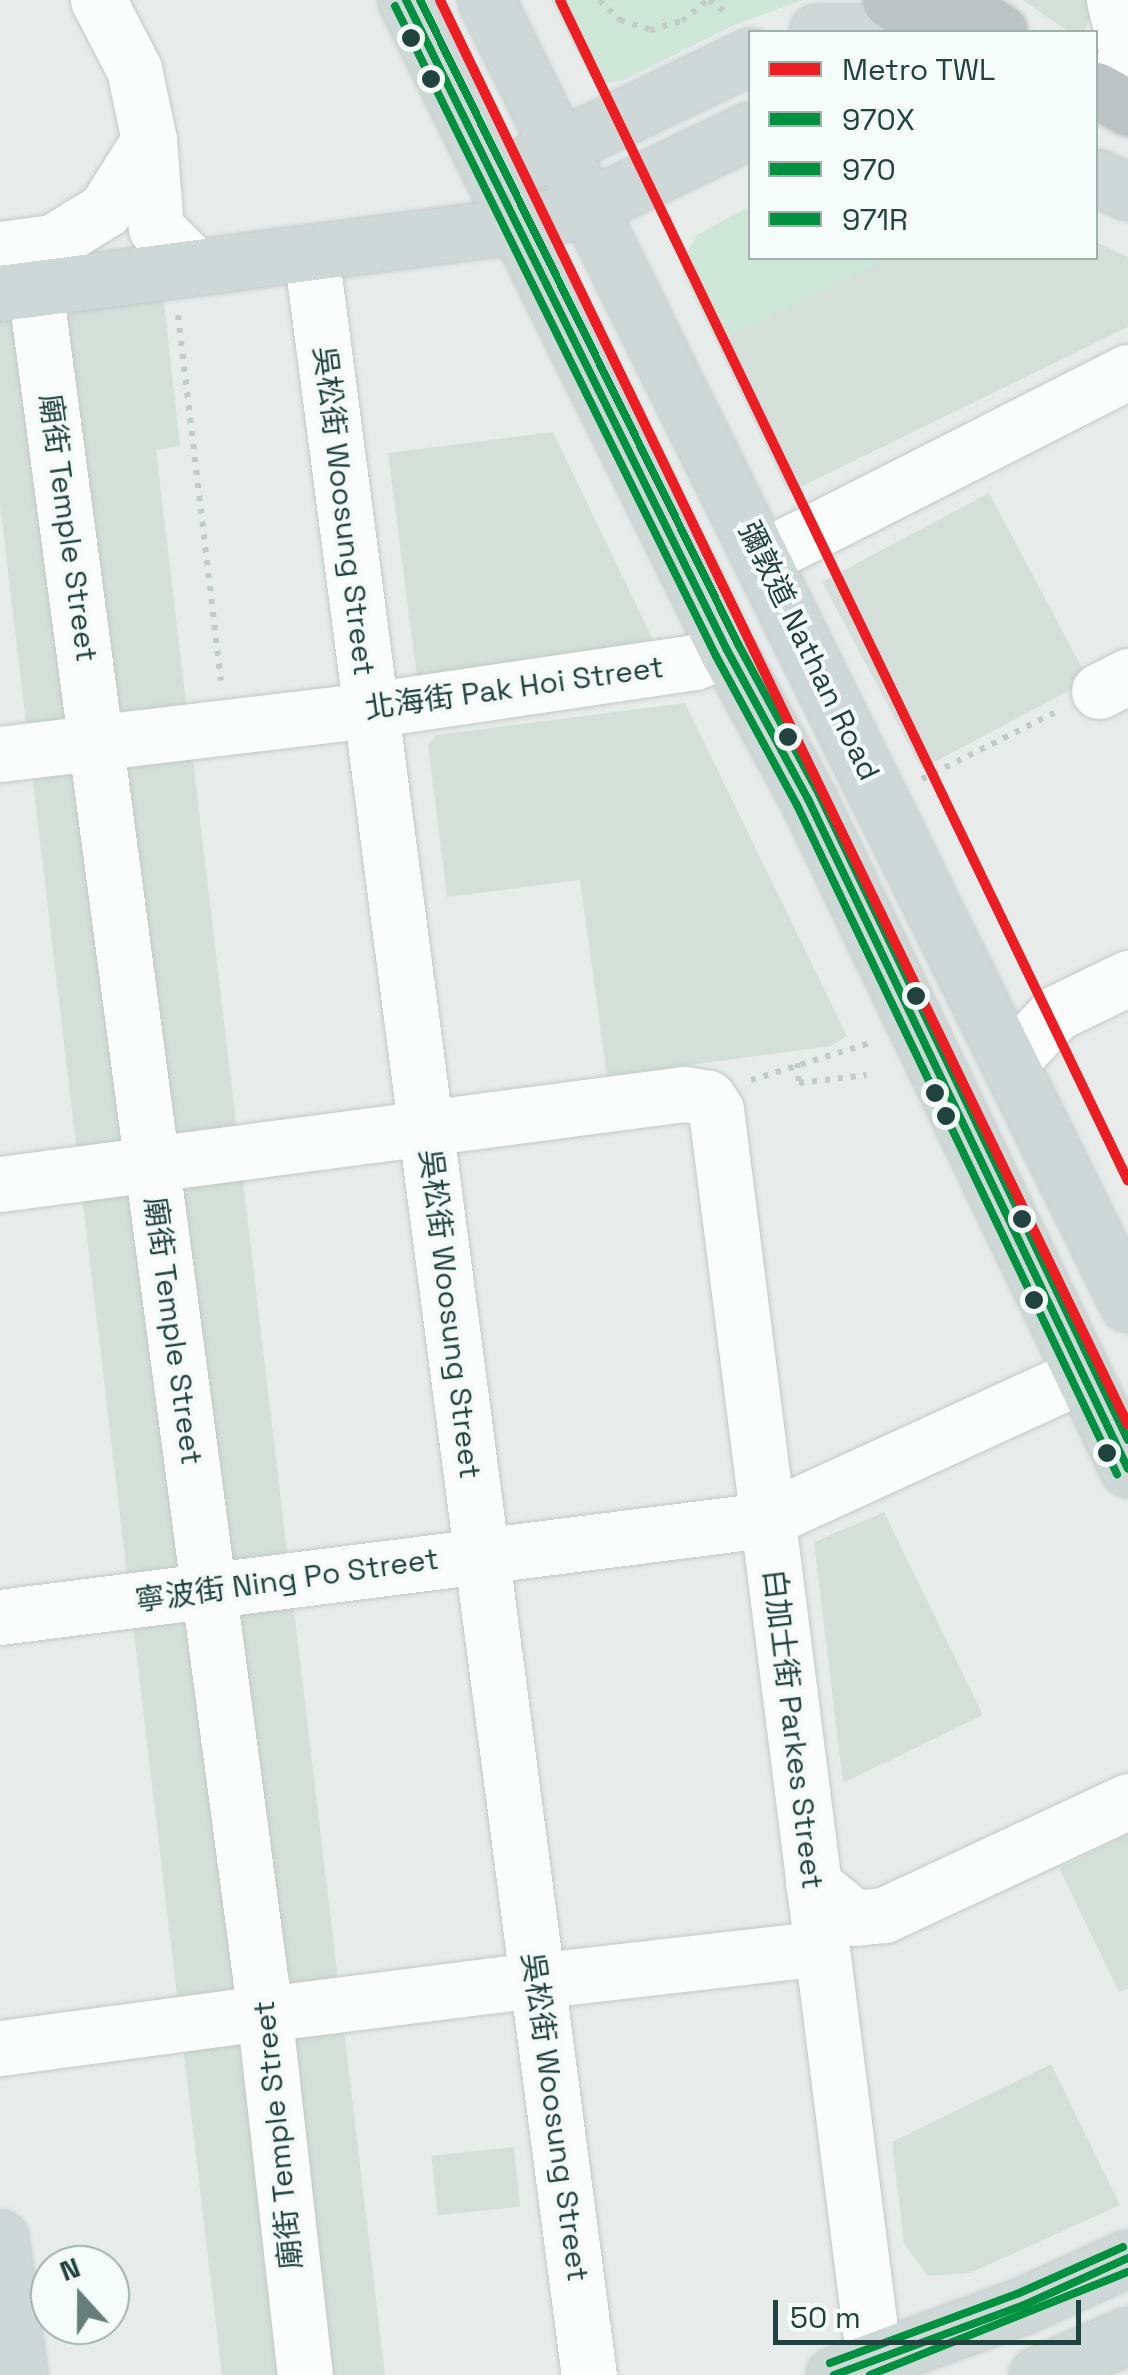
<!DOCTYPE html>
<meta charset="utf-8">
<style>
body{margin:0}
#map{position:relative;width:1128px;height:2375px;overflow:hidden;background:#e7ecea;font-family:"Space Grotesk","Noto Sans TC",sans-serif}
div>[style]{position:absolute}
.built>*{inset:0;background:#d4dfda;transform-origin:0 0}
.green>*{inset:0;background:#cee6d8}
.path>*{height:6px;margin-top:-3px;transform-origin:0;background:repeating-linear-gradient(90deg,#c1ccca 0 5px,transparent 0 13px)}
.roads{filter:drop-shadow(0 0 2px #c3c9c7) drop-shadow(0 0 2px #c3c9c7)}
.minor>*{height:55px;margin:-27.5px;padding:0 27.5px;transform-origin:27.5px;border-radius:27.5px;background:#fbfcfc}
.major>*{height:55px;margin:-27.5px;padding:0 27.5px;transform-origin:27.5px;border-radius:27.5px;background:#ced8d6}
.highway>*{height:55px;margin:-27.5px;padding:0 27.5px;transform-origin:27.5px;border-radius:27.5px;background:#bbc4c3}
.bus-1>*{height:8px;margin:-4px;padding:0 4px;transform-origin:4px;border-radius:4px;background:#009140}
.bus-2>*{height:8px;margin:-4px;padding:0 4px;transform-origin:4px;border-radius:4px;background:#009140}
.bus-3>*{height:8px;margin:-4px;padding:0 4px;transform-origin:4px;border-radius:4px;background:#009140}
.metro-1>*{height:10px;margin:-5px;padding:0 5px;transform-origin:5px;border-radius:5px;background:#ed1d24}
.dots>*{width:28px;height:28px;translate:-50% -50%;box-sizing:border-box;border:5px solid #f5fbf8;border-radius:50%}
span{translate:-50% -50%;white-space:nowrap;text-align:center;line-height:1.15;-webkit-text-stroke:8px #f5fbf8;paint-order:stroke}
.street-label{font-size:30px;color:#20433d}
.legend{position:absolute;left:748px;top:30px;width:350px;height:230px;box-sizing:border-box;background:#f5fbf8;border:2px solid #a0b1ad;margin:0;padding:12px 18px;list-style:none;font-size:30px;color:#20433d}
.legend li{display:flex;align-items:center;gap:20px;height:50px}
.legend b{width:50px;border:2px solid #a0b1ad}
.north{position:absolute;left:30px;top:2245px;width:100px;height:100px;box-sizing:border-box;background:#f5fbf8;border:2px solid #a0b1ad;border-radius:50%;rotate:339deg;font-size:28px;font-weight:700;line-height:40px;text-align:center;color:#20433d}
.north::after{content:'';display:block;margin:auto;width:35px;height:45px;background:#667e7a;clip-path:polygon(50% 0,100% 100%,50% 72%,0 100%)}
.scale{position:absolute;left:773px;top:2300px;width:308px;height:45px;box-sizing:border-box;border:5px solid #20433d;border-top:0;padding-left:12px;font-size:30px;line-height:35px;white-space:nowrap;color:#20433d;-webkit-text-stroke:8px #f5fbf8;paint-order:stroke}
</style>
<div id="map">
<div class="built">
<i style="clip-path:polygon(1023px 0,1088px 0,1093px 13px,1085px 30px,1069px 32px)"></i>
<i style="clip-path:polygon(1096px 242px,1128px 257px,1128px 327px,788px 493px,716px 342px,888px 258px,1096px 258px)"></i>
<i style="clip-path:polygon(163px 293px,180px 446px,156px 450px,385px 2375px,222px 2375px,0 504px,0 309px)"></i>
<i style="clip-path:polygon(553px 432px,656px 646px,417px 677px,388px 453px)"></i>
<i style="left:989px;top:493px;width:212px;height:189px;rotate:62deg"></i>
<i style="clip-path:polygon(685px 703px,847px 1036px,831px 1046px,607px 1076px,580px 880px,447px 897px,428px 745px,436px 735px)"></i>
<i style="clip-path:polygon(884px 1512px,983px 1715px,843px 1783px,814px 1542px)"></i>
<i style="clip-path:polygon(1128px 1834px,1128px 1988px,1119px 1992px,1059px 1868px)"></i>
<i style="clip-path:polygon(1051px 2064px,1120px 2205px,970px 2273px,928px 2276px,904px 2244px,892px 2142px)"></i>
<i style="left:514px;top:2147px;width:60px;height:83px;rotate:84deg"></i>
</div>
<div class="green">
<i style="clip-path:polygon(551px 0,803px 0,734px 25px,622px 81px,604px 83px,589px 76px)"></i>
<i style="clip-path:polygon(750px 206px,750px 258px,888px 258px,716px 342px,682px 271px,684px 258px,697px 235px)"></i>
</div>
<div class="path">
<i style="left:599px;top:0;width:29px;rotate:44deg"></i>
<i style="left:620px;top:20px;width:32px;rotate:18deg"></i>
<i style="left:650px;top:30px;width:33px;rotate:-16deg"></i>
<i style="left:682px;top:21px;width:33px;rotate:-39deg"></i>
<i style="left:709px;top:0;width:26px;rotate:36deg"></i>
<i style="left:178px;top:315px;width:368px;rotate:83.3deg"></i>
<i style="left:922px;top:779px;width:152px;rotate:-26.6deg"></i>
<i style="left:797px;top:1063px;width:20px;rotate:84deg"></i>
<i style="left:799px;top:1083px;width:68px;rotate:-6.7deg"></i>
<i style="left:751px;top:1080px;width:128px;rotate:-17.3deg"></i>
</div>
<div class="roads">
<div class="minor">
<i style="left:98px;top:0;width:78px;rotate:62.4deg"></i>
<i style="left:134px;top:69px;width:73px;rotate:78.1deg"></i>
<i style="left:149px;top:140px;width:88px;rotate:85.5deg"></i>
<i style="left:156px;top:228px;width:55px;rotate:45deg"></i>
<i style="left:1110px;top:85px;width:34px;rotate:-58deg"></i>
<i style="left:1128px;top:56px;width:58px;rotate:-104deg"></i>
<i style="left:0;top:249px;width:53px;rotate:-7.5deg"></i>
<i style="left:53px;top:242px;width:61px;rotate:-31.6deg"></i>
<i style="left:105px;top:210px;width:83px;rotate:-57.8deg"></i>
<i style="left:311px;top:253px;width:2140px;rotate:82.54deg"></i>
<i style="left:35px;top:288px;width:1711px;rotate:82.41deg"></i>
<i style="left:261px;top:1984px;width:393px;rotate:83.6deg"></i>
<i style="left:763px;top:557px;width:409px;rotate:-26.9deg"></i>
<i style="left:1099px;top:691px;width:33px;rotate:-27deg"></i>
<i style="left:0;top:754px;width:373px;rotate:-6.8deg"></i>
<i style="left:370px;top:710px;width:328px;rotate:-8.4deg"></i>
<i style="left:694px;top:662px;width:35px;rotate:-20deg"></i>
<i style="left:1011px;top:1061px;width:66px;rotate:-46.8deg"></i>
<i style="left:1056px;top:1013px;width:80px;rotate:-25.9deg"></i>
<i style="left:0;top:1184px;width:690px;rotate:-7.5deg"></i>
<i style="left:684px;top:1094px;width:24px;rotate:9deg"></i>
<i style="left:708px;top:1098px;width:14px;rotate:56deg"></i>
<i style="left:716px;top:1110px;width:1261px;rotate:82.8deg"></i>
<i style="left:0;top:1617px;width:771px;rotate:-7.23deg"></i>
<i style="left:765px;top:1520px;width:349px;rotate:-24.6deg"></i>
<i style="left:813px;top:1884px;width:54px;rotate:39deg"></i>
<i style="left:855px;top:1918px;width:29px;rotate:-6deg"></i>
<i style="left:884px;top:1915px;width:269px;rotate:-25deg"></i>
<i style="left:560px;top:1978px;width:246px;rotate:-6.5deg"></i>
<i style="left:288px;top:2011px;width:231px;rotate:-7.2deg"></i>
<i style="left:0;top:2048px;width:241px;rotate:-7.6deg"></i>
</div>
<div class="major">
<i style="left:406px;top:0;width:725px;rotate:63.72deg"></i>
<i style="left:727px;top:650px;width:170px;rotate:61.5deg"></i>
<i style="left:808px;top:799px;width:742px;rotate:64.47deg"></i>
<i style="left:486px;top:0;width:1453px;rotate:63.79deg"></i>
<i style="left:817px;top:32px;width:123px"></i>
<i style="left:531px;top:161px;width:243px;rotate:-25.6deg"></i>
<i style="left:1096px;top:177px;width:35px;rotate:25deg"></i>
<i style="left:0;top:293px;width:523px;rotate:-7.46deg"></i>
<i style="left:519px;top:225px;width:72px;rotate:-14.4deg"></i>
<i style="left:589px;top:207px;width:178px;rotate:-25.6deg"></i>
<i style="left:0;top:2238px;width:138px;rotate:82.1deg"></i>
<i style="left:834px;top:2375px;width:200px;rotate:-20.2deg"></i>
<i style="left:1022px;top:2306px;width:116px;rotate:-24.4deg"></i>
<i style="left:1037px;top:2375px;width:99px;rotate:-23.7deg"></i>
</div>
<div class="highway">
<i style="left:890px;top:0;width:59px;rotate:32.6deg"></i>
<i style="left:950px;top:0;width:59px;rotate:32.6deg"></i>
<i style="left:1096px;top:90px;width:37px;rotate:29deg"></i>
</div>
</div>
<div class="bus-1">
<i style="left:406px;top:0;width:725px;rotate:63.72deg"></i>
<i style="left:727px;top:650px;width:170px;rotate:61.5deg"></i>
<i style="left:808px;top:799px;width:742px;rotate:64.47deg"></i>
<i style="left:834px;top:2375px;width:200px;rotate:-20.2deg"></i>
<i style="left:1022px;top:2306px;width:116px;rotate:-24.4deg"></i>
</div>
<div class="bus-2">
<i style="left:395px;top:6px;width:725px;rotate:63.72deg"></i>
<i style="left:716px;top:656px;width:170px;rotate:61.5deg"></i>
<i style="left:797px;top:805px;width:742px;rotate:64.44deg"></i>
<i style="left:870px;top:2375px;width:278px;rotate:-21.8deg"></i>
</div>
<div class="bus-3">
<i style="left:420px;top:0;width:718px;rotate:63.72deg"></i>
<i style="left:738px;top:644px;width:170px;rotate:61.6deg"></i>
<i style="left:819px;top:794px;width:716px;rotate:64.44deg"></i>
<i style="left:830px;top:2363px;width:199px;rotate:-20.3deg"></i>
<i style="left:1017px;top:2294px;width:116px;rotate:-23.9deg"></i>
</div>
<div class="metro-1">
<i style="left:440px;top:0;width:1582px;rotate:64.23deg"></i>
<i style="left:560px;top:0;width:1310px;rotate:64.31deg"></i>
</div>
<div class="dots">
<i style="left:411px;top:38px;background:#20433d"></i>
<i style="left:431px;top:79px;background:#20433d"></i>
<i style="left:788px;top:737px;background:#20433d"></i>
<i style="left:916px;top:996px;background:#20433d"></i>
<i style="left:935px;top:1093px;background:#20433d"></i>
<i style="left:946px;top:1116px;background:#20433d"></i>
<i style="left:1022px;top:1219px;background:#20433d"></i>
<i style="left:1034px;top:1300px;background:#20433d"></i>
<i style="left:1107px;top:1453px;background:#20433d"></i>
</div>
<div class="street-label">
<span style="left:344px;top:511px;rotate:83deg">吳松街 Woosung Street</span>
<span style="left:68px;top:528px;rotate:82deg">廟街 Temple Street</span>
<span style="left:809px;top:651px;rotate:64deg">彌敦道 Nathan Road</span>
<span style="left:514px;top:688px;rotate:-8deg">北海街 Pak Hoi Street</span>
<span style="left:450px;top:1314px;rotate:83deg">吳松街 Woosung Street</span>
<span style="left:173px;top:1331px;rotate:82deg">廟街 Temple Street</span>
<span style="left:287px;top:1580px;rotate:-8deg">寧波街 Ning Po Street</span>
<span style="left:793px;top:1729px;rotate:83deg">白加士街 Parkes Street</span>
<span style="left:555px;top:2117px;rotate:82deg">吳松街 Woosung Street</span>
<span style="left:278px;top:2135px;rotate:-96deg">廟街 Temple Street</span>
</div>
<ul class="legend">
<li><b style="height:12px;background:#ed1d24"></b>Metro TWL</li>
<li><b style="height:12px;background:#009140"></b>970X</li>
<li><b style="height:12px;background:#009140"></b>970</li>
<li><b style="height:12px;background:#009140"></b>971R</li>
</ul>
<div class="north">N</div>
<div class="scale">50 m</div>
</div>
